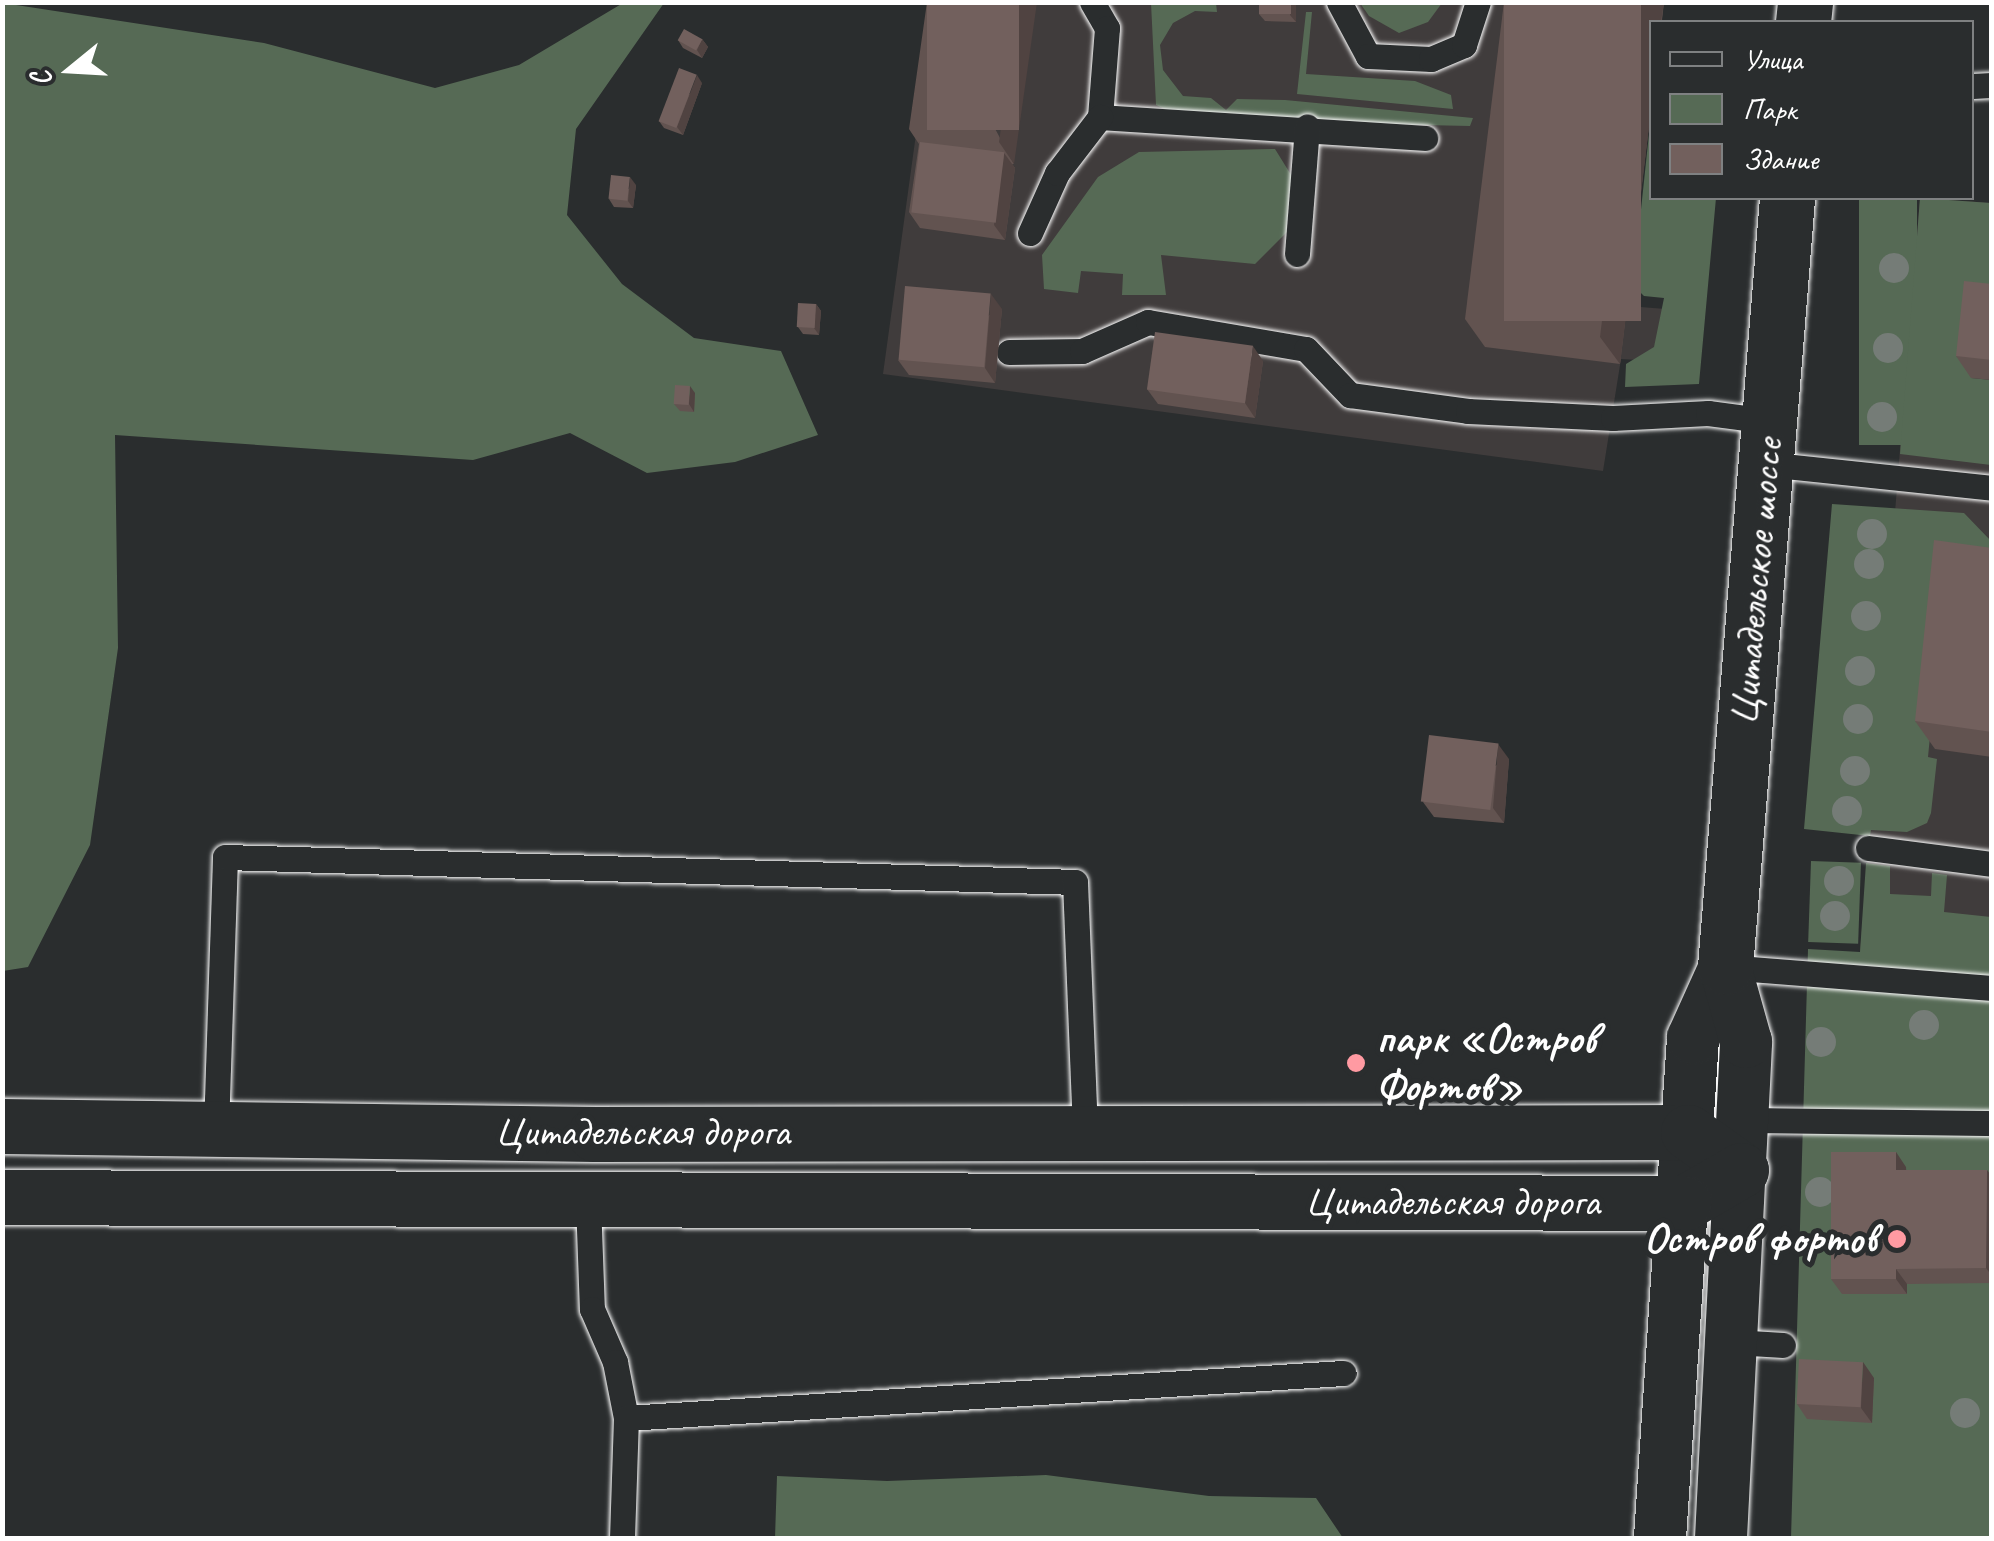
<!DOCTYPE html>
<meta charset="utf-8">
<style>
body{margin:0}
#map{position:relative;width:1994px;height:1541px;overflow:hidden;background:#2a2d2e;font-family:Caveat,sans-serif}
div>[style]{position:absolute}
.built>*{inset:0;background:#403c3c}
.green>*{inset:0;background:#566a55;transform-origin:0 0}
.roads{filter:drop-shadow(0 0 2px #fff) drop-shadow(0 0 2px #fff)}
.lane>*{height:25px;margin:-12.5px;padding:0 12.5px;transform-origin:12.5px;border-radius:12.5px;background:#2a2d2e}
.street>*{height:52px;margin:-26px;padding:0 26px;transform-origin:26px;border-radius:26px;background:#2a2d2e}
.secondary>*{height:55px;margin:-27.5px;padding:0 27.5px;transform-origin:27.5px;border-radius:27.5px;background:#2a2d2e}
.trees>*{width:30px;height:30px;margin:-15px;border-radius:50%;background:#757c77}
.wall>*{inset:0;background:#625350}
.shaded-wall>*{inset:0;background:#504341}
.building>*{inset:0;background:#72605d;transform-origin:0 0}
.dots>*{width:28px;height:28px;translate:-50% -50%;box-sizing:border-box;border:5px solid #2a2d2e;border-radius:50%}
span{translate:-50% -50%;white-space:nowrap;text-align:center;line-height:1.15;-webkit-text-stroke:10px #2a2d2e;paint-order:stroke}
.street-label{font-size:42px;color:#fff}
.poi-label{font-size:42px;color:#fff;font-weight:700}
.left{translate:0 -50%;text-align:left}
.right{translate:-100% -50%;text-align:right}
.frame{position:absolute;inset:0;border:5px solid #fff;pointer-events:none}
.legend{position:absolute;left:1649px;top:20px;width:325px;height:180px;box-sizing:border-box;background:#2a2d2e;border:2px solid #7f8182;margin:0;padding:12px 18px;list-style:none;font-size:30px;color:#fff}
.legend li{display:flex;align-items:center;gap:20px;height:50px}
.legend b{width:50px;border:2px solid #7f8182}
.north{position:absolute;left:20px;top:20px;width:100px;height:100px;-webkit-text-stroke:8px #2a2d2e;paint-order:stroke;rotate:252deg;font-size:28px;font-weight:700;line-height:40px;text-align:center;color:#fff}
.north::after{content:'';display:block;margin:auto;width:35px;height:45px;background:#fff;clip-path:polygon(50% 0,100% 100%,50% 72%,0 100%)}
</style>
<div id="map">
<div class="built">
<i style="clip-path:polygon(934px 3px,1664px 3px,1662px 22px,1652px 22px,1651px 108px,1628px 306px,1678px 310px,1674px 362px,1621px 359px,1603px 471px,883px 374px)"></i>
<i style="clip-path:polygon(1920px 198px,1991px 203px,1991px 963px,1860px 953px)"></i>
</div>
<div class="green">
<i style="clip-path:polygon(3px 3px,264px 43px,435px 88px,519px 65px,623px 3px,664px 3px,576px 129px,567px 215px,622px 284px,694px 338px,781px 351px,818px 435px,735px 462px,647px 473px,570px 433px,473px 460px,115px 435px,118px 648px,90px 845px,28px 967px,3px 971px)"></i>
<i style="clip-path:polygon(1151px 3px,1216px 3px,1217px 12px,1195px 11px,1173px 23px,1160px 45px,1163px 70px,1183px 96px,1211px 98px,1226px 110px,1237px 99px,1285px 100px,1473px 118px,1470px 126px,1189px 120px,1156px 105px)"></i>
<i style="clip-path:polygon(1360px 3px,1442px 3px,1428px 22px,1399px 33px,1369px 16px)"></i>
<i style="clip-path:polygon(1306px 12px,1312px 12px,1306px 74px,1415px 81px,1451px 95px,1453px 109px,1297px 94px)"></i>
<i style="clip-path:polygon(1651px 115px,1652px 198px,1716px 198px,1699px 384px,1625px 387px,1626px 364px,1654px 347px,1664px 298px,1644px 296px,1633px 285px)"></i>
<i style="clip-path:polygon(1275px 149px,1293px 178px,1289px 230px,1255px 264px,1161px 255px,1166px 295px,1122px 295px,1123px 274px,1081px 271px,1078px 293px,1044px 289px,1042px 255px,1098px 177px,1139px 152px)"></i>
<i style="left:1859px;top:198px;width:58px;height:247px"></i>
<i style="clip-path:polygon(1920px 198px,1991px 203px,1991px 304px,1971px 378px,1991px 380px,1991px 465px,1900px 454px)"></i>
<i style="clip-path:polygon(1832px 504px,1964px 513px,1991px 541px,1991px 567px,1931px 726px,1928px 757px,1937px 759px,1931px 813px,1927px 823px,1907px 832px,1871px 830px,1870px 836px,1804px 829px)"></i>
<i style="left:1811px;top:861px;width:50px;height:81px;rotate:2deg"></i>
<i style="clip-path:polygon(1866px 863px,1890px 866px,1890px 894px,1931px 896px,1932px 873px,1947px 875px,1944px 912px,1991px 917px,1991px 1538px,1791px 1538px,1808px 949px,1860px 952px)"></i>
<i style="clip-path:polygon(1046px 1475px,1209px 1496px,1316px 1498px,1343px 1538px,775px 1538px,777px 1476px,887px 1481px)"></i>
</div>
<div class="roads">
<div class="lane">
<i style="left:1092px;top:2px;width:30px;rotate:60deg"></i>
<i style="left:1107px;top:28px;width:89px;rotate:94.5deg"></i>
<i style="left:1100px;top:117px;width:326px;rotate:3.7deg"></i>
<i style="left:1339px;top:2px;width:61px;rotate:61.8deg"></i>
<i style="left:1368px;top:56px;width:63px;rotate:2.7deg"></i>
<i style="left:1431px;top:59px;width:36px;rotate:-23deg"></i>
<i style="left:1464px;top:45px;width:45px;rotate:-72deg"></i>
<i style="left:1972px;top:86px;width:20px;rotate:-3deg"></i>
<i style="left:1030px;top:233px;width:66px;rotate:-65.8deg"></i>
<i style="left:1057px;top:173px;width:71px;rotate:-52.5deg"></i>
<i style="left:1297px;top:254px;width:128px;rotate:-85.5deg"></i>
<i style="left:1009px;top:352px;width:73px;rotate:-0.8deg"></i>
<i style="left:1082px;top:351px;width:72px;rotate:-23.7deg"></i>
<i style="left:1148px;top:322px;width:160px;rotate:9.7deg"></i>
<i style="left:1306px;top:349px;width:64px;rotate:46.3deg"></i>
<i style="left:1350px;top:395px;width:119px;rotate:7.7deg"></i>
<i style="left:1468px;top:411px;width:145px;rotate:2.8deg"></i>
<i style="left:1613px;top:418px;width:95px;rotate:-3deg"></i>
<i style="left:1708px;top:413px;width:62px;rotate:7.5deg"></i>
<i style="left:1765px;top:464px;width:228px;rotate:6deg"></i>
<i style="left:1868px;top:848px;width:125px;rotate:7.4deg"></i>
<i style="left:1725px;top:967px;width:268px;rotate:4.5deg"></i>
<i style="left:1743px;top:1120px;width:249px;rotate:0.7deg"></i>
<i style="left:216px;top:1129px;width:272px;rotate:-88.1deg"></i>
<i style="left:225px;top:857px;width:850px;rotate:1.68deg"></i>
<i style="left:1075px;top:882px;width:248px;rotate:87.7deg"></i>
<i style="left:588px;top:1202px;width:107px;rotate:87.9deg"></i>
<i style="left:592px;top:1309px;width:58px;rotate:66.5deg"></i>
<i style="left:615px;top:1362px;width:57px;rotate:78.9deg"></i>
<i style="left:1734px;top:1342px;width:49px;rotate:3.5deg"></i>
<i style="left:622px;top:1538px;width:120px;rotate:-88.1deg"></i>
<i style="left:626px;top:1418px;width:719px;rotate:-3.59deg"></i>
</div>
<div class="street">
<i style="left:1660px;top:1538px;width:501px;rotate:-86.22deg"></i>
<i style="left:1693px;top:1038px;width:78px;rotate:-65.7deg"></i>
<i style="left:1721px;top:1538px;width:497px;rotate:-87.1deg"></i>
<i style="left:1746px;top:1042px;width:78px;rotate:-105.6deg"></i>
</div>
<div class="secondary">
<i style="left:1803px;top:22px;width:20px;rotate:-84deg"></i>
<i style="left:1725px;top:967px;width:771px;rotate:-85.39deg"></i>
<i style="left:2px;top:1126px;width:593px;rotate:0.77deg"></i>
<i style="left:595px;top:1134px;width:1093px;rotate:-0.1deg"></i>
<i style="left:1688px;top:1132px;width:65px;rotate:35.6deg"></i>
<i style="left:1741px;top:1170px;width:66px;rotate:149.9deg"></i>
<i style="left:1684px;top:1203px;width:1682px;rotate:-179.8deg"></i>
</div>
</div>
<div class="trees">
<i style="left:1894px;top:268px"></i>
<i style="left:1888px;top:348px"></i>
<i style="left:1882px;top:417px"></i>
<i style="left:1872px;top:534px"></i>
<i style="left:1869px;top:564px"></i>
<i style="left:1866px;top:616px"></i>
<i style="left:1860px;top:671px"></i>
<i style="left:1858px;top:719px"></i>
<i style="left:1855px;top:771px"></i>
<i style="left:1847px;top:811px"></i>
<i style="left:1839px;top:881px"></i>
<i style="left:1835px;top:916px"></i>
<i style="left:1924px;top:1025px"></i>
<i style="left:1821px;top:1042px"></i>
<i style="left:1820px;top:1192px"></i>
<i style="left:1965px;top:1413px"></i>
</div>
<div class="wall">
<i style="clip-path:polygon(927px 2px,1014px 164px,1012px 164px,1015px 168px,1005px 240px,920px 228px,909px 212px,919px 144px,909px 129px)"></i>
<i style="clip-path:polygon(1259px 2px,1296px 2px,1296px 22px,1265px 21px,1259px 14px)"></i>
<i style="clip-path:polygon(1504px 2px,1664px 2px,1620px 364px,1485px 347px,1465px 319px)"></i>
<i style="clip-path:polygon(702px 39px,708px 47px,702px 58px,683px 48px,678px 40px)"></i>
<i style="clip-path:polygon(702px 83px,683px 135px,664px 128px,659px 121px)"></i>
<i style="clip-path:polygon(636px 185px,633px 208px,614px 207px,609px 199px)"></i>
<i style="clip-path:polygon(1992px 284px,1992px 380px,1971px 378px,1956px 356px)"></i>
<i style="clip-path:polygon(816px 304px,821px 311px,819px 335px,803px 334px,798px 327px)"></i>
<i style="clip-path:polygon(1002px 309px,995px 383px,909px 375px,898px 360px)"></i>
<i style="clip-path:polygon(1263px 361px,1255px 418px,1158px 404px,1147px 389px)"></i>
<i style="clip-path:polygon(695px 393px,694px 412px,680px 411px,674px 404px)"></i>
<i style="clip-path:polygon(1992px 548px,1992px 757px,1935px 749px,1915px 721px)"></i>
<i style="clip-path:polygon(1509px 759px,1504px 823px,1434px 817px,1423px 802px)"></i>
<i style="clip-path:polygon(1896px 1152px,1906px 1170px,1987px 1170px,1992px 1177px,1992px 1283px,1907px 1284px,1907px 1294px,1842px 1294px,1831px 1279px)"></i>
<i style="clip-path:polygon(1874px 1378px,1872px 1423px,1807px 1419px,1797px 1404px)"></i>
</div>
<div class="shaded-wall">
<i style="clip-path:polygon(1019px 2px,1037px 2px,1014px 164px,999px 142px)"></i>
<i style="clip-path:polygon(1291px 2px,1296px 2px,1296px 22px,1290px 15px)"></i>
<i style="clip-path:polygon(1641px 2px,1664px 2px,1661px 22px,1652px 22px,1652px 103px,1620px 364px,1600px 337px)"></i>
<i style="clip-path:polygon(702px 39px,708px 47px,702px 58px,697px 50px)"></i>
<i style="clip-path:polygon(697px 75px,702px 83px,683px 135px,677px 127px)"></i>
<i style="clip-path:polygon(1004px 153px,1015px 168px,1005px 240px,994px 225px)"></i>
<i style="clip-path:polygon(630px 177px,636px 185px,633px 208px,628px 201px)"></i>
<i style="clip-path:polygon(991px 294px,1002px 309px,995px 383px,985px 368px)"></i>
<i style="clip-path:polygon(816px 304px,821px 311px,819px 335px,814px 328px)"></i>
<i style="clip-path:polygon(1253px 346px,1263px 361px,1255px 418px,1245px 403px)"></i>
<i style="clip-path:polygon(690px 386px,695px 393px,694px 412px,689px 404px)"></i>
<i style="clip-path:polygon(1498px 744px,1509px 759px,1504px 823px,1493px 808px)"></i>
<i style="clip-path:polygon(1896px 1152px,1906px 1167px,1907px 1185px,1896px 1170px)"></i>
<i style="clip-path:polygon(1987px 1170px,1992px 1177px,1992px 1276px,1986px 1268px)"></i>
<i style="clip-path:polygon(1896px 1269px,1907px 1284px,1907px 1294px,1896px 1279px)"></i>
<i style="clip-path:polygon(1863px 1362px,1874px 1378px,1872px 1423px,1861px 1408px)"></i>
</div>
<div class="building">
<i style="left:927px;top:2px;width:92px;height:128px"></i>
<i style="left:1259px;top:2px;width:32px;height:12px"></i>
<i style="left:1504px;top:2px;width:137px;height:319px"></i>
<i style="left:684px;top:29px;width:21px;height:13px;rotate:29deg"></i>
<i style="left:679px;top:68px;width:19px;height:57px;rotate:21deg"></i>
<i style="left:920px;top:142px;width:85px;height:71px;rotate:7deg"></i>
<i style="left:611px;top:175px;width:19px;height:24px;rotate:6deg"></i>
<i style="clip-path:polygon(1964px 281px,1992px 284px,1992px 360px,1956px 356px)"></i>
<i style="left:905px;top:286px;width:86px;height:74px;rotate:5deg"></i>
<i style="left:798px;top:303px;width:18px;height:24px;rotate:3deg"></i>
<i style="left:1155px;top:332px;width:99px;height:58px;rotate:8deg"></i>
<i style="left:675px;top:385px;width:15px;height:19px;rotate:4deg"></i>
<i style="clip-path:polygon(1934px 540px,1992px 548px,1992px 732px,1915px 721px)"></i>
<i style="left:1429px;top:735px;width:70px;height:67px;rotate:7deg"></i>
<i style="clip-path:polygon(1831px 1152px,1896px 1152px,1896px 1170px,1987px 1170px,1986px 1268px,1896px 1269px,1896px 1279px,1831px 1279px)"></i>
<i style="left:1799px;top:1359px;width:64px;height:45px;rotate:3deg"></i>
</div>
<div class="dots">
<i style="left:1356px;top:1063px;background:#ff9aa2"></i>
<i style="left:1897px;top:1239px;background:#ff9aa2"></i>
</div>
<div class="street-label">
<span style="left:1756px;top:582px;rotate:-85deg">Цитадельское шоссе</span>
<span style="left:642px;top:1132px">Цитадельская дорога</span>
<span style="left:1452px;top:1202px">Цитадельская дорога</span>
</div>
<div class="poi-label">
<span class="left" style="left:1376px;top:1063px">парк «Остров<br>Фортов»</span>
<span class="right" style="left:1877px;top:1239px">Остров фортов</span>
</div>
<div class="frame"></div>
<ul class="legend">
<li><b style="height:12px;background:#2a2d2e"></b>Улица</li>
<li><b style="height:28px;background:#566a55"></b>Парк</li>
<li><b style="height:28px;background:#72605d"></b>Здание</li>
</ul>
<div class="north">С</div>
</div>
